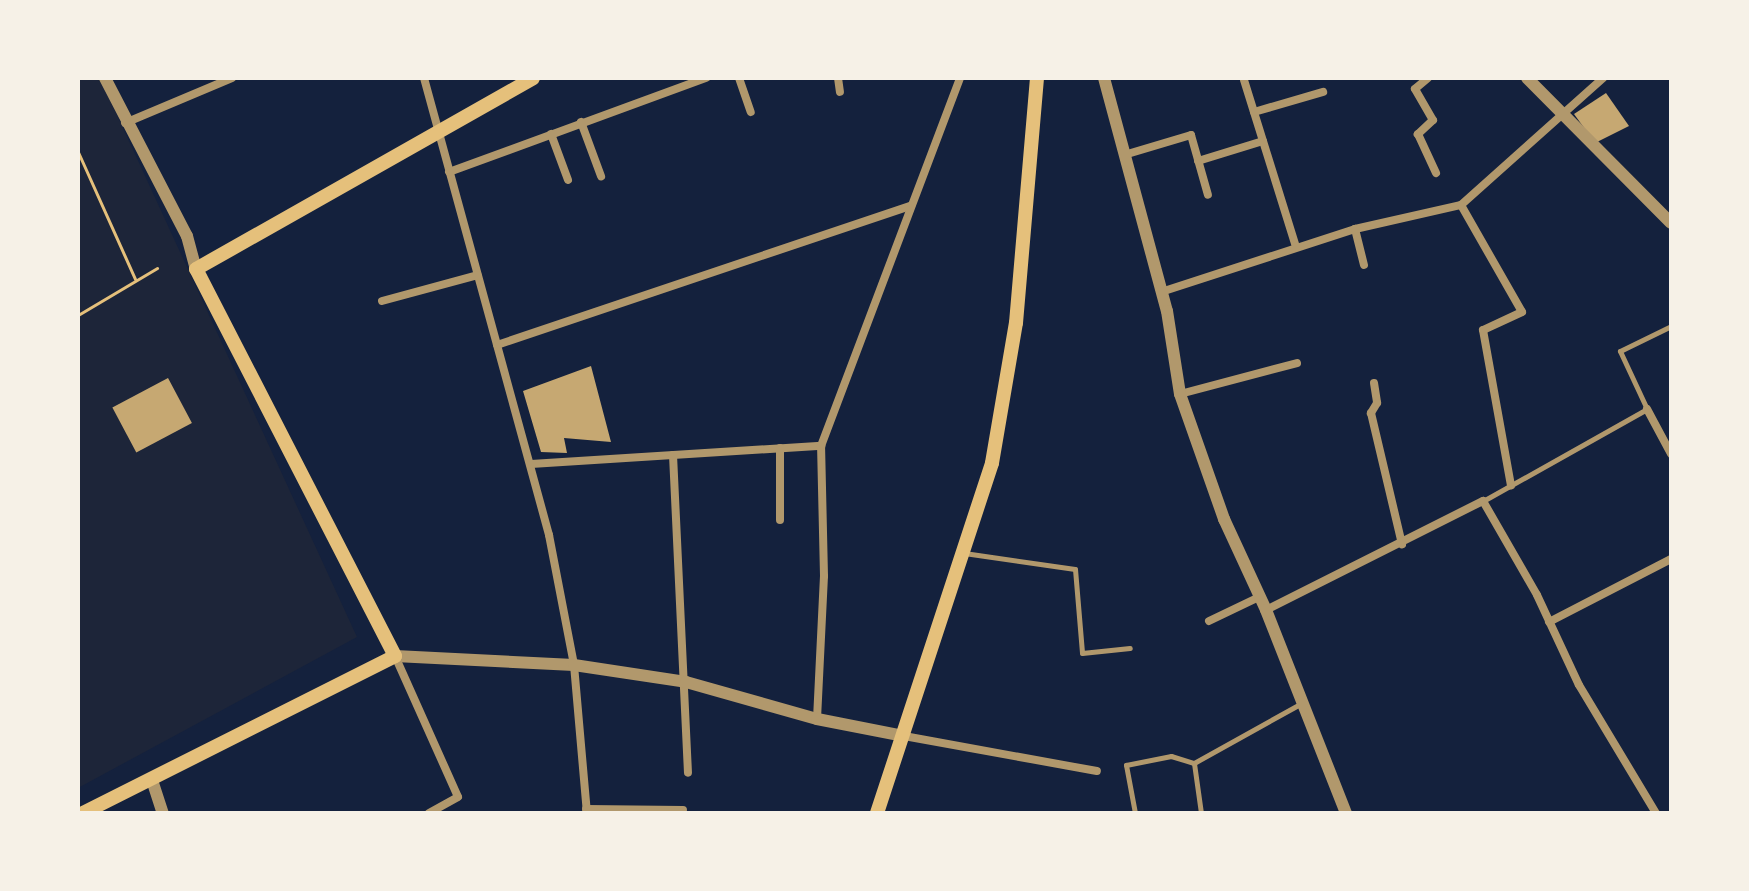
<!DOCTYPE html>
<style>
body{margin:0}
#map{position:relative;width:1749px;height:891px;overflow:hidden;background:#14213d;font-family:Rubik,sans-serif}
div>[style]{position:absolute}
.green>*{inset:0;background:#1d2539}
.building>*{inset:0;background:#c6a872;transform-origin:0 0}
.path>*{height:3px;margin:-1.5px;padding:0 1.5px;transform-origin:1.5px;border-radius:1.5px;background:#e5c07b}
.service>*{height:5px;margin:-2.5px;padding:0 2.5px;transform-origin:2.5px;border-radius:2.5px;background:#b1986c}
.minor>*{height:8px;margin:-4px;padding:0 4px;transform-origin:4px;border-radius:4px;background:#b1986c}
.tertiary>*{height:12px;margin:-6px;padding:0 6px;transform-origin:6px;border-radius:6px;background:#b1986c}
.secondary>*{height:14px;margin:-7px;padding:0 7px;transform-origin:7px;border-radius:7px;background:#e5c07b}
span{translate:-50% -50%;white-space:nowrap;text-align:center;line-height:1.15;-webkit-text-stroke:6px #f6f1e7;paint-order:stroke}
.frame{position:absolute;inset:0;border:80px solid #f6f1e7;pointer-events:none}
</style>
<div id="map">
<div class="green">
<i style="clip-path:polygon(78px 78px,100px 78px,357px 637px,78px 788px)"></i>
</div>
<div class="building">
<i style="clip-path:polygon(1606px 93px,1629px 126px,1595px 143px,1574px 114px)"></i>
<i style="clip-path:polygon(591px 366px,611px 442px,564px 438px,567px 453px,541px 452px,523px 391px)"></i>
<i style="left:168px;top:378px;width:51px;height:63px;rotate:62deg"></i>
</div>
<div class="path">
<i style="left:78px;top:152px;width:139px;rotate:65.8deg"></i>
<i style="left:78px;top:315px;width:92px;rotate:-30.7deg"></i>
</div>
<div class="service">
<i style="left:1483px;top:501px;width:188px;rotate:-29.3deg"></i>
<i style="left:1647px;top:409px;width:64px;rotate:-115deg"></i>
<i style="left:1620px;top:351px;width:57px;rotate:-26.1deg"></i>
<i style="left:964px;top:553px;width:112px;rotate:8.2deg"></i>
<i style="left:1075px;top:569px;width:84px;rotate:85.2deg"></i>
<i style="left:1082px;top:653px;width:48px;rotate:-5.9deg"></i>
<i style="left:1135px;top:813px;width:49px;rotate:-100.6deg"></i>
<i style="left:1126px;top:765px;width:46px;rotate:-11.3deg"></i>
<i style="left:1171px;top:756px;width:24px;rotate:17deg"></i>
<i style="left:1201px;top:813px;width:50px;rotate:-98deg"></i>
<i style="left:1194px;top:763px;width:124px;rotate:-29.1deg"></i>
</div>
<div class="minor">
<i style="left:424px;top:78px;width:474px;rotate:74.7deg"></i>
<i style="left:549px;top:535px;width:132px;rotate:79.1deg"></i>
<i style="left:574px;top:665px;width:149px;rotate:85deg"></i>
<i style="left:739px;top:78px;width:36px;rotate:71deg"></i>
<i style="left:838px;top:78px;width:14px;rotate:82deg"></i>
<i style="left:1428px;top:78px;width:17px;rotate:140deg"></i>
<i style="left:1415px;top:89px;width:36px;rotate:60deg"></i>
<i style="left:1433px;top:120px;width:21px;rotate:137deg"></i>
<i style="left:1418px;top:134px;width:43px;rotate:65.2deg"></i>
<i style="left:1244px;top:80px;width:175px;rotate:72.7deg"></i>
<i style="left:1254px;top:112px;width:72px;rotate:-16.2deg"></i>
<i style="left:581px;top:122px;width:58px;rotate:69.7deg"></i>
<i style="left:125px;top:123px;width:116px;rotate:-22.8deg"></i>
<i style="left:551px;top:134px;width:49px;rotate:69.7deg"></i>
<i style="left:1124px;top:155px;width:70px;rotate:-16.6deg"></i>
<i style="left:1191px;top:135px;width:62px;rotate:74.2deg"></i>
<i style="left:1198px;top:161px;width:68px;rotate:-17.1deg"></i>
<i style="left:449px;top:172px;width:274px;rotate:-20.1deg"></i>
<i style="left:1461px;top:205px;width:123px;rotate:60.3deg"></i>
<i style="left:1522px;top:312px;width:43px;rotate:155.2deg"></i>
<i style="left:1483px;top:330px;width:158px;rotate:79.8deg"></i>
<i style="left:1355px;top:229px;width:37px;rotate:76deg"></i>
<i style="left:1161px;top:292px;width:204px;rotate:-18deg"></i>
<i style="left:1355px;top:229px;width:109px;rotate:-12.8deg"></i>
<i style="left:1461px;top:205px;width:191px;rotate:-41.8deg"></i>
<i style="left:382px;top:301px;width:99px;rotate:-15.2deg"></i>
<i style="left:497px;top:345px;width:437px;rotate:-18.6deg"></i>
<i style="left:1374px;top:383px;width:20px;rotate:81deg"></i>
<i style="left:1377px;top:403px;width:12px;rotate:121deg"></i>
<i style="left:1371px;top:413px;width:135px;rotate:76.7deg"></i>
<i style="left:1180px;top:394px;width:121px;rotate:-14.8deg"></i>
<i style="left:1647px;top:409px;width:51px;rotate:61.9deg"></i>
<i style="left:673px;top:455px;width:318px;rotate:87.3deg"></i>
<i style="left:531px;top:464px;width:291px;rotate:-3.6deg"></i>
<i style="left:780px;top:520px;width:72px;rotate:-90deg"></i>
<i style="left:1266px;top:610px;width:243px;rotate:-26.7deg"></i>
<i style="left:1483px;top:501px;width:108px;rotate:60.1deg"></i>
<i style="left:1537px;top:595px;width:99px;rotate:65deg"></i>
<i style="left:1579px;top:685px;width:149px;rotate:59deg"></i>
<i style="left:1209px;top:621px;width:55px;rotate:-25.6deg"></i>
<i style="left:1549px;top:622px;width:137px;rotate:-27.3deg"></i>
<i style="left:395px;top:656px;width:154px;rotate:65.9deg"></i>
<i style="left:458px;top:797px;width:33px;rotate:151deg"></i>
<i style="left:817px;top:719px;width:143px;rotate:-87.2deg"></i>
<i style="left:824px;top:576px;width:130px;rotate:-91.3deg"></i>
<i style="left:821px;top:446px;width:393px;rotate:-69.3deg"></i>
<i style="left:904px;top:736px;width:196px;rotate:10.3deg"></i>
<i style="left:586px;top:809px;width:97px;rotate:0.6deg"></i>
</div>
<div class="tertiary">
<i style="left:105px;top:78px;width:178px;rotate:62.6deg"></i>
<i style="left:187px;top:236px;width:34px;rotate:75deg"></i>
<i style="left:1104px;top:78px;width:241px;rotate:74.9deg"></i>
<i style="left:1167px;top:311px;width:84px;rotate:81.1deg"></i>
<i style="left:1180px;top:394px;width:133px;rotate:70.6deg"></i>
<i style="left:1224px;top:519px;width:100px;rotate:65.2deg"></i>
<i style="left:1266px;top:610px;width:218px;rotate:68.5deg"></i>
<i style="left:1527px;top:78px;width:204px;rotate:45.2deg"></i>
<i style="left:395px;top:656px;width:179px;rotate:2.9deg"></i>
<i style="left:574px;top:665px;width:113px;rotate:8.6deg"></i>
<i style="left:686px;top:682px;width:136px;rotate:15.8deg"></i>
<i style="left:817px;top:719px;width:89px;rotate:11.1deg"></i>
<i style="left:152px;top:780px;width:35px;rotate:72deg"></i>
</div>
<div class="secondary">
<i style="left:83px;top:813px;width:349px;rotate:-26.7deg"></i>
<i style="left:395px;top:656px;width:435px;rotate:-117.2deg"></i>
<i style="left:196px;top:269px;width:387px;rotate:-29.5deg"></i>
<i style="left:877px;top:813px;width:368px;rotate:-71.8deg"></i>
<i style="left:992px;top:463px;width:142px;rotate:-80.3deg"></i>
<i style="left:1016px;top:323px;width:246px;rotate:-85.1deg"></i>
</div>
<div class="frame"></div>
</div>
